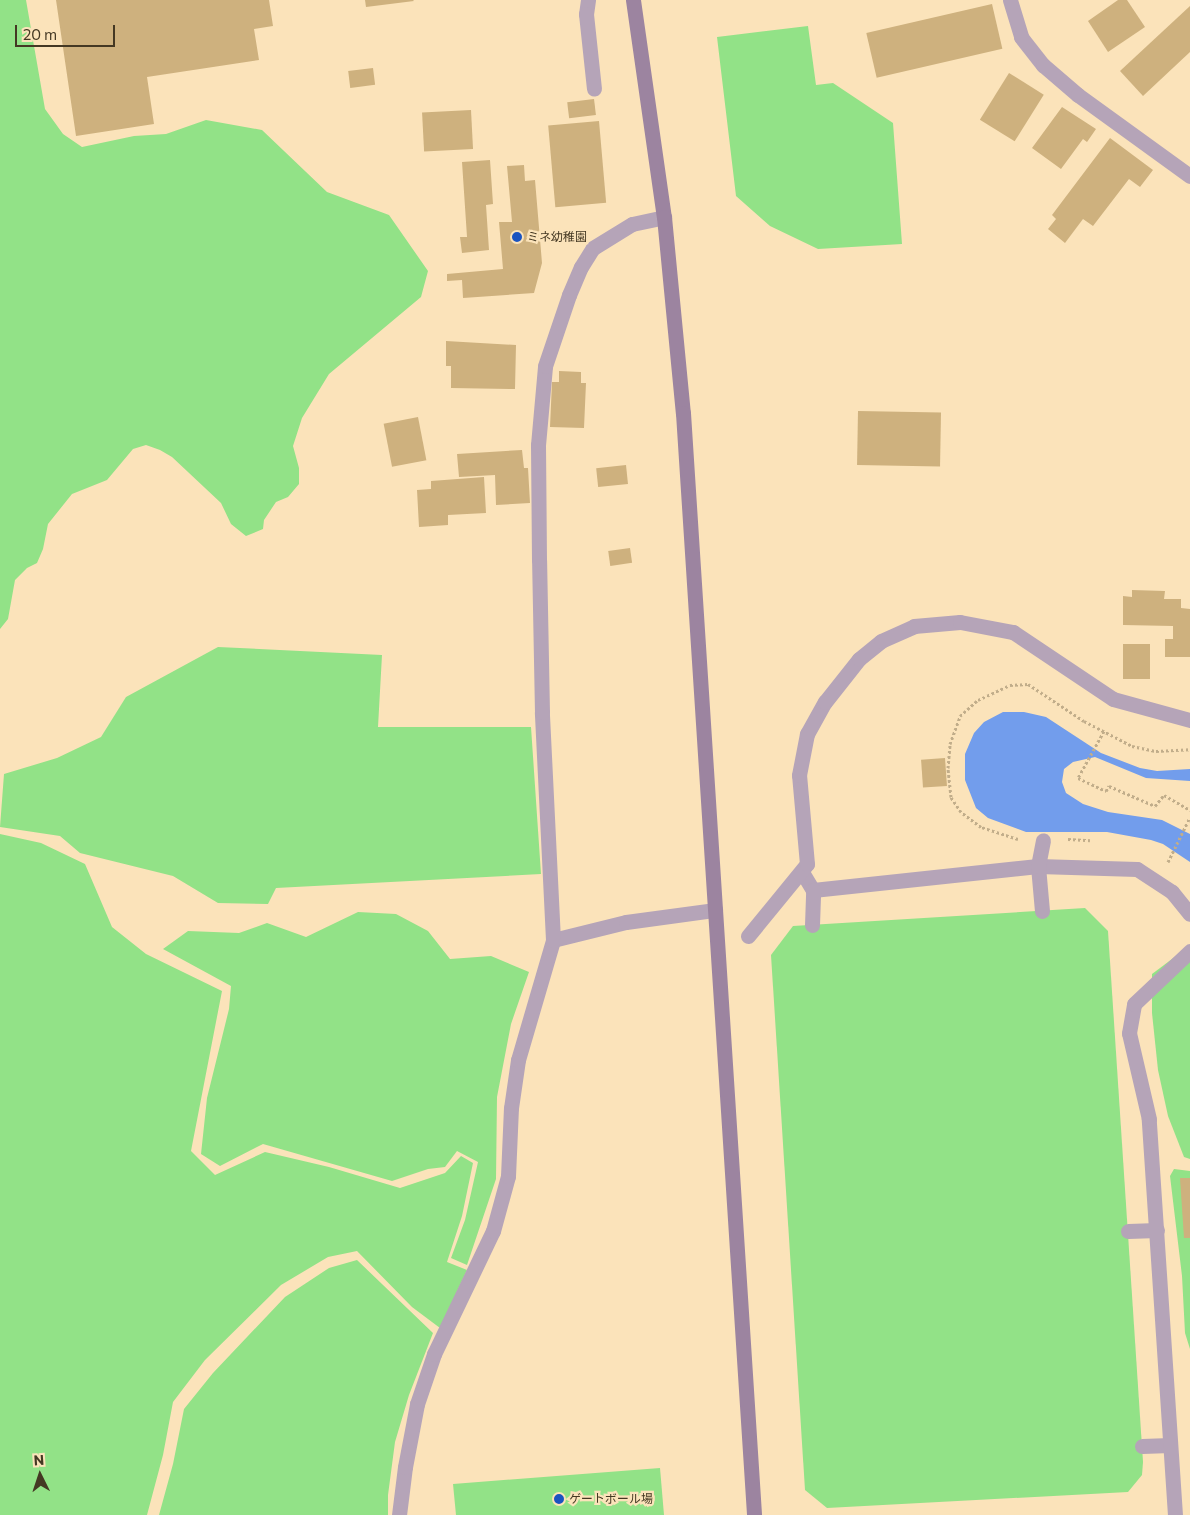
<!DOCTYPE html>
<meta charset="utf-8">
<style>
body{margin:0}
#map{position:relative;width:1190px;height:1515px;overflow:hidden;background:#fbe3ba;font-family:Commissioner,"Noto Sans JP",sans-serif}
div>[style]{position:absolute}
.green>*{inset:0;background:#92e287}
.water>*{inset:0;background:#729dec}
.building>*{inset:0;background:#ceb17e;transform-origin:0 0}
.path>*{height:3px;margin-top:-1.5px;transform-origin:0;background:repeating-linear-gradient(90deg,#c1ad8a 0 2.5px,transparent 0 5px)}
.lane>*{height:15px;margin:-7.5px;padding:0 7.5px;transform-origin:7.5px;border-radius:7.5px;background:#b5a4b8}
.street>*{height:15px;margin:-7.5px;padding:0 7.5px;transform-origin:7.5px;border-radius:7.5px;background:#b5a4b8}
.secondary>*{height:15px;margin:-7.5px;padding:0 7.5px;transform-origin:7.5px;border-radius:7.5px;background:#9c84a0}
.dots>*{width:14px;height:14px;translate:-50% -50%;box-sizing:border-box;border:2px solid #fbe3ba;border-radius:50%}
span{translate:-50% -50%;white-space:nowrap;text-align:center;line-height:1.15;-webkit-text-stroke:4.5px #fbe3ba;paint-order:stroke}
.poi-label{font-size:12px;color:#443823}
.left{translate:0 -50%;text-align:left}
.north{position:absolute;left:15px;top:1450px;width:50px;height:50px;-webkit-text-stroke:4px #fbe3ba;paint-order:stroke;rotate:356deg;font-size:14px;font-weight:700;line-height:20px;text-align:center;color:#443823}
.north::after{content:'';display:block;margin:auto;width:18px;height:22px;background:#443823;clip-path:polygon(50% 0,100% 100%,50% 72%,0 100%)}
.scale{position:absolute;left:15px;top:25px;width:100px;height:22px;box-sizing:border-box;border:2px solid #443823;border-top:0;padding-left:6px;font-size:15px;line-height:18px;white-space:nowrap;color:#443823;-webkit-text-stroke:4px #fbe3ba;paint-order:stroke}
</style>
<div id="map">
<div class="green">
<i style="clip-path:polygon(0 0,26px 0,45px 109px,63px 134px,82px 147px,134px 136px,166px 134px,206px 120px,262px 130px,327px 192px,389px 215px,428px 271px,421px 297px,329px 374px,302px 418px,293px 446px,299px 468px,299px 484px,288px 497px,276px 502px,264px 520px,263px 529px,246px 536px,231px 524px,221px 503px,172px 457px,160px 450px,146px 445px,133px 449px,107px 480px,72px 494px,48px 524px,43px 549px,37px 563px,27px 568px,15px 580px,8px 619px,0 629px)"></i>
<i style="clip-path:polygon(808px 26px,816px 85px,833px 83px,893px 123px,902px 244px,818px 249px,770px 226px,736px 196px,717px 37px)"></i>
<i style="clip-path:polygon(218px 647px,382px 655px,378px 727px,531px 727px,541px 874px,276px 888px,268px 904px,218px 903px,173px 876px,80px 853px,60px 836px,0 827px,4px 774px,57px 758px,101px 737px,126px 697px)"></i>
<i style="clip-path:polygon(0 834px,41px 843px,85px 864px,112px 927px,146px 954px,222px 991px,191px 1151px,215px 1175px,265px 1152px,329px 1167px,400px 1188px,445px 1173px,461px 1156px,473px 1163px,462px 1216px,447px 1262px,467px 1270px,440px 1328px,412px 1307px,357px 1251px,328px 1257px,281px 1285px,205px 1360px,173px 1402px,163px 1455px,147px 1515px,0 1515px)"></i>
<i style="clip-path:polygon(1085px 908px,1108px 931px,1143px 1462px,1142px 1475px,1128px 1492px,827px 1508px,805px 1490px,771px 955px,793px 926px)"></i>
<i style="clip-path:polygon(358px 912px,396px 914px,428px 931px,450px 959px,491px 956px,529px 972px,511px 1024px,497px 1097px,496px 1179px,467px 1265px,451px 1258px,465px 1220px,478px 1162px,457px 1151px,445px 1167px,428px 1169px,392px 1181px,263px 1144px,220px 1166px,201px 1154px,207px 1098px,229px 1009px,231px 986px,163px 949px,188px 931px,239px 933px,267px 923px,306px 937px)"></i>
<i style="clip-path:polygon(1180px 953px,1190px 955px,1190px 1159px,1184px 1157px,1168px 1116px,1158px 1070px,1152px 1013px,1152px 974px)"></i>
<i style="clip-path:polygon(1174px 1169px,1190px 1171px,1190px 1349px,1185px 1333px,1182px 1276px,1170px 1176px)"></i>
<i style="clip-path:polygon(357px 1260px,433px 1333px,409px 1395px,395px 1442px,388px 1495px,388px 1515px,159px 1515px,173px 1464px,184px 1409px,213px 1373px,285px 1297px,329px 1268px)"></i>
<i style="clip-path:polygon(660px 1468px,664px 1515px,456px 1515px,453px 1484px)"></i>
</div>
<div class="water">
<i style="clip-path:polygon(1003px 712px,1024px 712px,1046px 717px,1101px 753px,1140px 768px,1157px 771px,1190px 769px,1190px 781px,1146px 778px,1095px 757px,1073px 762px,1064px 769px,1062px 782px,1066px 793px,1083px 804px,1108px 812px,1162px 820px,1190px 834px,1190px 862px,1163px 844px,1151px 840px,1107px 832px,1026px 832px,988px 818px,976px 808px,965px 780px,965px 754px,974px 733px,984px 722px)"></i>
</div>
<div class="building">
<i style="clip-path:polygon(56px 0,269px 0,273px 26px,254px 29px,259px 60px,147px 77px,154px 124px,76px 136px)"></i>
<i style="clip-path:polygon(365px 0,413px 0,414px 1px,366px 7px)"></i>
<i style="clip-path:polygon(1118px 0,1127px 0,1145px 27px,1108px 52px,1088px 21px)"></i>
<i style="left:992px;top:4px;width:46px;height:129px;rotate:77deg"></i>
<i style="clip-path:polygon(1190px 6px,1190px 52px,1143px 96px,1120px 71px)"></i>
<i style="left:373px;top:68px;width:17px;height:25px;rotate:83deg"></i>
<i style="left:1009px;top:73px;width:41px;height:55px;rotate:32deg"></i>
<i style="left:594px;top:99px;width:16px;height:27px;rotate:83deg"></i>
<i style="clip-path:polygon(1062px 107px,1096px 129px,1087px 142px,1083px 139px,1061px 169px,1032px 148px)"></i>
<i style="left:471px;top:110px;width:39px;height:49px;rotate:87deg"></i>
<i style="left:599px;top:121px;width:82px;height:51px;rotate:85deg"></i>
<i style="clip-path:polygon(1110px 138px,1153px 170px,1140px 187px,1129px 179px,1093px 226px,1083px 219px,1065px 243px,1048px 229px,1056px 219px,1052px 215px)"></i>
<i style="clip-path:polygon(490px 160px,493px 204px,486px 205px,489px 250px,462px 253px,460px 237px,467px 237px,462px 162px)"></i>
<i style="clip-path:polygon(524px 165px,525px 181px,535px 180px,542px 263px,534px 293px,463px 298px,462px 280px,447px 281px,447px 274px,503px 269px,499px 222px,512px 222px,507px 166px)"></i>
<i style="clip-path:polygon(446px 341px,516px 345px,515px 389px,451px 388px,451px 366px,446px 366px)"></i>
<i style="clip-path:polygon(559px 371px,581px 372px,581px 383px,586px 383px,584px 428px,550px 427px,552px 382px,559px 382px)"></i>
<i style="left:858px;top:411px;width:83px;height:54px;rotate:1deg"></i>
<i style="left:418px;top:417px;width:44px;height:35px;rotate:79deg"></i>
<i style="clip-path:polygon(522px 450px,524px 468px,528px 468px,530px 503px,496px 505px,495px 475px,459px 477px,457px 454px)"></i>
<i style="left:626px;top:465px;width:19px;height:30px;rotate:84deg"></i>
<i style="clip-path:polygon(484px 477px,486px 513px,448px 515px,448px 525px,419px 527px,417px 490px,431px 489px,431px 481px)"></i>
<i style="left:630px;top:548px;width:15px;height:22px;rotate:82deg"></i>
<i style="clip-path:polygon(1132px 590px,1165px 591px,1164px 599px,1181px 599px,1181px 608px,1190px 609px,1190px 657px,1165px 657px,1165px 639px,1173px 639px,1173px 626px,1123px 625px,1123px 596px,1132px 597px)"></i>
<i style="left:1123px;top:644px;width:27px;height:35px"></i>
<i style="left:945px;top:758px;width:28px;height:24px;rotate:86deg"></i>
<i style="clip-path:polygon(1180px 1178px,1190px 1178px,1190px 1238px,1184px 1238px)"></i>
</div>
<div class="path">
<i style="left:1104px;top:731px;width:54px;rotate:119deg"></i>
<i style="left:1078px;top:778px;width:31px;rotate:25deg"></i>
<i style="left:1106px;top:791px;width:6px;rotate:-59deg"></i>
<i style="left:1109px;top:786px;width:50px;rotate:23.5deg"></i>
<i style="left:1155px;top:806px;width:14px;rotate:-51deg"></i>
<i style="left:1164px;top:795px;width:30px;rotate:30deg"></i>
<i style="left:1018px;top:839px;width:39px;rotate:-162deg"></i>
<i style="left:981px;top:827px;width:25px;rotate:-143deg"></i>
<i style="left:961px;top:812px;width:18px;rotate:-124deg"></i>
<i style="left:951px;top:797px;width:29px;rotate:-96deg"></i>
<i style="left:948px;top:768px;width:24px;rotate:-85deg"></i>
<i style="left:950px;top:744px;width:30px;rotate:-70deg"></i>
<i style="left:960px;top:716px;width:24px;rotate:-42deg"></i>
<i style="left:978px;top:700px;width:35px;rotate:-25deg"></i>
<i style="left:1010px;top:685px;width:18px;rotate:-3deg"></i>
<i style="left:1028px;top:684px;width:67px;rotate:33.5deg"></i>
<i style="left:1084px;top:721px;width:54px;rotate:27.5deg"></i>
<i style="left:1132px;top:746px;width:25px;rotate:12deg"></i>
<i style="left:1156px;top:751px;width:34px;rotate:-3deg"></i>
<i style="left:1068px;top:839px;width:22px;rotate:3deg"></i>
<i style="left:1168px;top:862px;width:50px;rotate:-63.9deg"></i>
</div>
<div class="lane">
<i style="left:802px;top:872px;width:21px;rotate:59deg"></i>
<i style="left:813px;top:890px;width:226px;rotate:-6.1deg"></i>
<i style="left:1038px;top:866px;width:99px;rotate:1.7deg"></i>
<i style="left:1137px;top:869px;width:42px;rotate:33.3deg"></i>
<i style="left:1172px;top:892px;width:28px;rotate:51deg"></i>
<i style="left:1042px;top:911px;width:45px;rotate:-95.1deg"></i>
<i style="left:1038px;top:866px;width:26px;rotate:-79deg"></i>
<i style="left:812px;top:925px;width:35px;rotate:-88deg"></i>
<i style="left:748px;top:936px;width:93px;rotate:-50.7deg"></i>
<i style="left:807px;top:864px;width:89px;rotate:-95.1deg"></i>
<i style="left:799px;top:775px;width:42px;rotate:-79deg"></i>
<i style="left:807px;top:734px;width:37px;rotate:-61deg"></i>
<i style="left:825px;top:702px;width:55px;rotate:-51.7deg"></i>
<i style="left:859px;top:659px;width:28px;rotate:-39deg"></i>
<i style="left:881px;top:641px;width:36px;rotate:-24deg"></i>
<i style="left:914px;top:626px;width:46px;rotate:-5deg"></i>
<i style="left:960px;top:622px;width:54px;rotate:10.7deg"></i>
<i style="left:1013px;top:632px;width:120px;rotate:33.8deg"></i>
<i style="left:1113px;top:699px;width:80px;rotate:15.3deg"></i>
<i style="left:1128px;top:1231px;width:29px;rotate:-2deg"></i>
<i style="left:1142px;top:1446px;width:28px;rotate:-2deg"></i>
<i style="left:1175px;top:1515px;width:397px;rotate:-93.8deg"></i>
<i style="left:1149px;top:1119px;width:88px;rotate:-103.1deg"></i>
<i style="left:1129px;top:1033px;width:29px;rotate:-80deg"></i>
<i style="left:1134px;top:1004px;width:77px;rotate:-43.4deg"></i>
</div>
<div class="street">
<i style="left:588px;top:0;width:14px;rotate:98deg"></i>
<i style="left:586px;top:14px;width:75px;rotate:83.9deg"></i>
<i style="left:1010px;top:0;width:39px;rotate:73deg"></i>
<i style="left:1021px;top:37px;width:36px;rotate:52deg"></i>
<i style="left:1043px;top:65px;width:46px;rotate:40.6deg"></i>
<i style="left:1078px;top:95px;width:138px;rotate:35.9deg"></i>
<i style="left:553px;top:940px;width:75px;rotate:-13.9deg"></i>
<i style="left:626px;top:922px;width:90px;rotate:-7.7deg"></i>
<i style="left:399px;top:1515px;width:48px;rotate:-82.9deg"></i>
<i style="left:405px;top:1467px;width:64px;rotate:-79.2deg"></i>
<i style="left:417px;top:1404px;width:53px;rotate:-71.2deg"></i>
<i style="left:434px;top:1354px;width:136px;rotate:-64.4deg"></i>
<i style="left:493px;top:1231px;width:57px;rotate:-74.7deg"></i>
<i style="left:508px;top:1176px;width:68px;rotate:-87.5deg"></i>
<i style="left:511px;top:1108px;width:49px;rotate:-81.7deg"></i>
<i style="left:518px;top:1060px;width:125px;rotate:-73.7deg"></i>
<i style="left:553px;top:940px;width:228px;rotate:-92.8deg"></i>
<i style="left:542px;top:712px;width:152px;rotate:-91.1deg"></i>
<i style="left:539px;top:560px;width:115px;rotate:-90.5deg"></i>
<i style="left:538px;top:445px;width:79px;rotate:-84.9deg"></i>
<i style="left:545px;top:366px;width:75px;rotate:-71.3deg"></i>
<i style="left:569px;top:295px;width:30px;rotate:-67deg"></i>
<i style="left:581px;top:267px;width:22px;rotate:-58deg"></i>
<i style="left:593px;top:248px;width:46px;rotate:-31.6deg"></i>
<i style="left:632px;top:224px;width:33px;rotate:-12deg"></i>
</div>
<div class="secondary">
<i style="left:633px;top:0;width:219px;rotate:81.9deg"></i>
<i style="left:664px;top:217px;width:197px;rotate:84.5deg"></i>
<i style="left:683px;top:413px;width:1104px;rotate:86.31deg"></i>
</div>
<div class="dots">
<i style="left:517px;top:237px;background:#1b54c0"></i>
<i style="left:559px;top:1499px;background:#1b54c0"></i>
</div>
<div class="poi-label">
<span class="left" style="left:527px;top:237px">ミネ幼稚園</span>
<span class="left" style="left:569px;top:1499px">ゲートボール場</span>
</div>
<div class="north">N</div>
<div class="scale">20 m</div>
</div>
